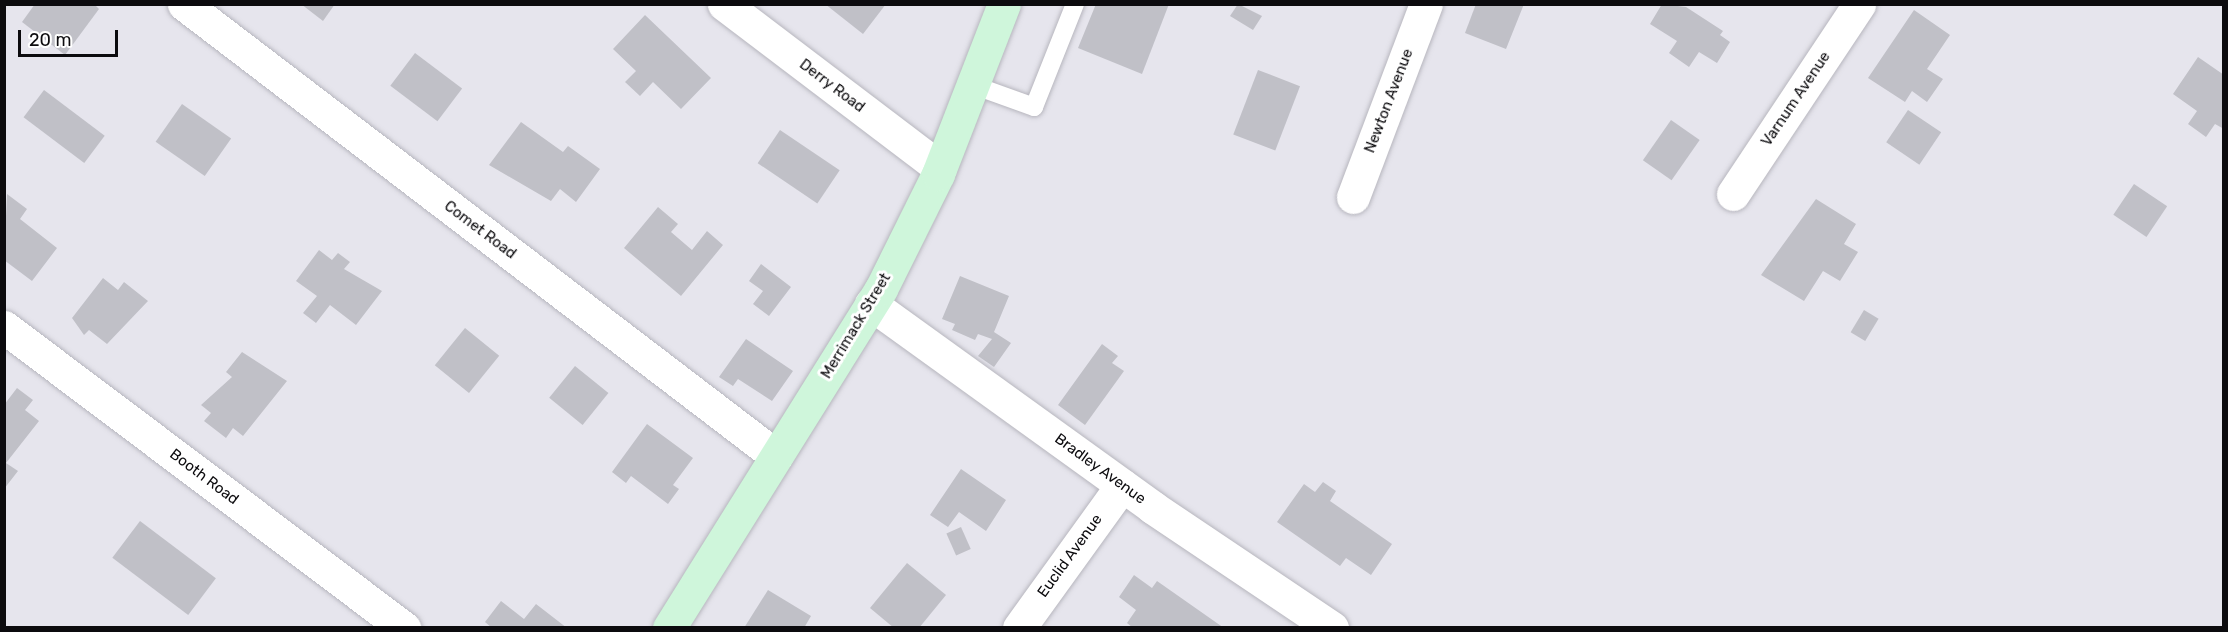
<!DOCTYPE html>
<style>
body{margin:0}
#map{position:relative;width:2228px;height:632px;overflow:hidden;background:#e6e5ed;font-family:Rubik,sans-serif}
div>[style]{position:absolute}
.building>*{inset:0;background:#c0c0c7;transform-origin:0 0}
.roads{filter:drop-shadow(0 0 2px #b7b6be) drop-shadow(0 0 2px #b7b6be)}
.service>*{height:18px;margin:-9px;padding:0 9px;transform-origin:9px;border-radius:9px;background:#fff}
.minor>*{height:33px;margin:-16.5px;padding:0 16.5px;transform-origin:16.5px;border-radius:16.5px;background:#fff}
.secondary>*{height:33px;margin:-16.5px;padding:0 16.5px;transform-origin:16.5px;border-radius:16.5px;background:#cff6db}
span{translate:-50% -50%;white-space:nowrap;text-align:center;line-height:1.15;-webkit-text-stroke:6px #fff;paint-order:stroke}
.street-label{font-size:15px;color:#0c0b0e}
.frame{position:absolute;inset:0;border:6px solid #0c0b0e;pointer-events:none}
.scale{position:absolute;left:18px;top:30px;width:100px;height:27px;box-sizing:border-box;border:3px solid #0c0b0e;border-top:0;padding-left:8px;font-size:18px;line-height:21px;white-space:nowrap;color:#0c0b0e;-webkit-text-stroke:4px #fff;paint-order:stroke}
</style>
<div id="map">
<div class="building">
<i style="clip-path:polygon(35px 4px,94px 4px,99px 9px,65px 55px,22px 22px)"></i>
<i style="clip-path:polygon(301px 4px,335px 4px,323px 21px)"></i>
<i style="clip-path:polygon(825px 4px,886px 4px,863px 34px)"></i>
<i style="clip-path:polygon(1096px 4px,1169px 4px,1142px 74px,1078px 48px)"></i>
<i style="clip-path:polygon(1238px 4px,1262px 16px,1253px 30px,1230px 16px)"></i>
<i style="clip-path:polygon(1476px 4px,1524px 4px,1506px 49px,1465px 33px)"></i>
<i style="clip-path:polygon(1662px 4px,1686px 7px,1723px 31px,1720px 35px,1730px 42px,1717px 63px,1699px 52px,1689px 67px,1669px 53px,1677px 41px,1650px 24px)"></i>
<i style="clip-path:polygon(1914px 10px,1950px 35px,1927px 69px,1943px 79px,1927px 102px,1912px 91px,1905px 102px,1868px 78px)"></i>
<i style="clip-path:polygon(645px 15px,711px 78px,681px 109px,653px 82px,640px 96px,625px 82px,636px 71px,613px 49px)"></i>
<i style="left:415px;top:53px;width:59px;height:41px;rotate:37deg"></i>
<i style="clip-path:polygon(2198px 57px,2224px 75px,2224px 129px,2215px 124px,2206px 137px,2188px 124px,2197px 111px,2173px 94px)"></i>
<i style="left:1258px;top:70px;width:45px;height:69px;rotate:21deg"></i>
<i style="left:44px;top:90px;width:76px;height:34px;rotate:37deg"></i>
<i style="left:182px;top:104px;width:60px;height:46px;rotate:35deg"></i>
<i style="left:1908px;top:110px;width:40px;height:39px;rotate:34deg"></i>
<i style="left:1671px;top:120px;width:35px;height:49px;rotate:35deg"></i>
<i style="clip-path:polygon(521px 122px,563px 152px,568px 146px,600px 169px,576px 202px,560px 189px,551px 201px,489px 165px)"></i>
<i style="left:780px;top:130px;width:72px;height:40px;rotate:34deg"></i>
<i style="left:2134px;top:184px;width:40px;height:37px;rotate:34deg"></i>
<i style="clip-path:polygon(7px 194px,27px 209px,20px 219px,57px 248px,32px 281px,4px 260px)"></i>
<i style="clip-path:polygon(1816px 199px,1856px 224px,1844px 244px,1858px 252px,1840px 281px,1823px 271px,1804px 301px,1761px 275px)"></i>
<i style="clip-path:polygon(658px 207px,678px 224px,671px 232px,692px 250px,707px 231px,723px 245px,681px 296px,624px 248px)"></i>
<i style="clip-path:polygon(319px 250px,332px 260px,338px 253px,350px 262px,344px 269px,382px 291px,356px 325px,330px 305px,316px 323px,303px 313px,317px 296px,296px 281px)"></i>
<i style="clip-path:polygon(761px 264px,791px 287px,769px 316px,753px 304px,763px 291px,749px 281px)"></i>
<i style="clip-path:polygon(960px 276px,1009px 296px,994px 332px,1011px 343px,994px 367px,978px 356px,992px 339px,978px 334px,975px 340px,952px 330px,955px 324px,942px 319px)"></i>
<i style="clip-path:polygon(103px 278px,118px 290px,124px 282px,148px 301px,107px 344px,89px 330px,84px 335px,72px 318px)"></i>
<i style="left:1864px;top:310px;width:17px;height:26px;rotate:31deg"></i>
<i style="left:465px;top:328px;width:44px;height:48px;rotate:39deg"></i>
<i style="clip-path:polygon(746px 339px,793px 371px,772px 401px,738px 379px,733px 386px,719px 377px)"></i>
<i style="clip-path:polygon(1102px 344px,1118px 356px,1112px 363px,1124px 371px,1085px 425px,1058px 405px)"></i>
<i style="clip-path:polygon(242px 352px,287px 381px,243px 436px,233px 428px,226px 438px,204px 421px,211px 413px,201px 405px,232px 377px,226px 372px)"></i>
<i style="left:575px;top:366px;width:43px;height:41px;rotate:39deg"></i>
<i style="clip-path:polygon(17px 388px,33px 400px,25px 410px,39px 421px,6px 463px,18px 471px,4px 489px,4px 405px)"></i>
<i style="clip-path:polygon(647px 424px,693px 458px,673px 485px,679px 489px,668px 504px,631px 476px,626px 483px,612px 472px)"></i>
<i style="clip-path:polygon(961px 469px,1006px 500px,986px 531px,959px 512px,948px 527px,930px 515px)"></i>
<i style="clip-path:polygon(1323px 482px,1336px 491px,1330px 501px,1392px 544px,1371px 575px,1346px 558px,1340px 566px,1277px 522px,1304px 484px,1315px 492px)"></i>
<i style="left:140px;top:521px;width:95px;height:46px;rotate:37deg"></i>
<i style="left:961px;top:527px;width:24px;height:16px;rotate:66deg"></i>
<i style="clip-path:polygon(907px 563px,946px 595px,919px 628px,894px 628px,870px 608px)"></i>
<i style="clip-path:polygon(1134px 575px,1152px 588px,1157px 581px,1224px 628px,1133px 628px,1127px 623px,1136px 610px,1119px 597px)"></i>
<i style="clip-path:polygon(768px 590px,811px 616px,804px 628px,744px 628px)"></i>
<i style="clip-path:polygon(501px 601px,524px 619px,536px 604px,567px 628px,492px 628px,485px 622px)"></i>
</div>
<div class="roads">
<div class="service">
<i style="left:973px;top:85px;width:65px;rotate:19.8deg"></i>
<i style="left:1034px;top:107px;width:111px;rotate:-68.3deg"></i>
</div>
<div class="minor">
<i style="left:184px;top:4px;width:745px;rotate:37.36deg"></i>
<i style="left:724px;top:4px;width:271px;rotate:37.2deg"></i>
<i style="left:1733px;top:194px;width:228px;rotate:-56.4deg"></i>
<i style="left:1353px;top:197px;width:206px;rotate:-69.3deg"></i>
<i style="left:871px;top:304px;width:347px;rotate:35.8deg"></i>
<i style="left:1152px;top:507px;width:217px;rotate:33.9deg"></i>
<i style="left:4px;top:327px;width:501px;rotate:36.96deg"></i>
<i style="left:1019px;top:628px;width:176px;rotate:-54.2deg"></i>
</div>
<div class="secondary">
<i style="left:669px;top:628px;width:400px;rotate:-58deg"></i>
<i style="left:881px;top:289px;width:128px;rotate:-63.6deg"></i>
<i style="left:938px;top:174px;width:182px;rotate:-68.8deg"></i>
</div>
</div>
<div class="street-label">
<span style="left:832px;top:86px;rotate:37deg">Derry Road</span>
<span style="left:1796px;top:99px;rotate:-56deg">Varnum Avenue</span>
<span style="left:1389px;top:101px;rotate:-69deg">Newton Avenue</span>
<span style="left:480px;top:230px;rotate:37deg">Comet Road</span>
<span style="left:856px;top:326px;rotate:-59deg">Merrimack Street</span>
<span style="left:1100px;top:469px;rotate:36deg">Bradley Avenue</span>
<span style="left:204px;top:477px;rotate:37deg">Booth Road</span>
<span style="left:1070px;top:556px;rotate:-54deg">Euclid Avenue</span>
</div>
<div class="frame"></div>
<div class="scale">20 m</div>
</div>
